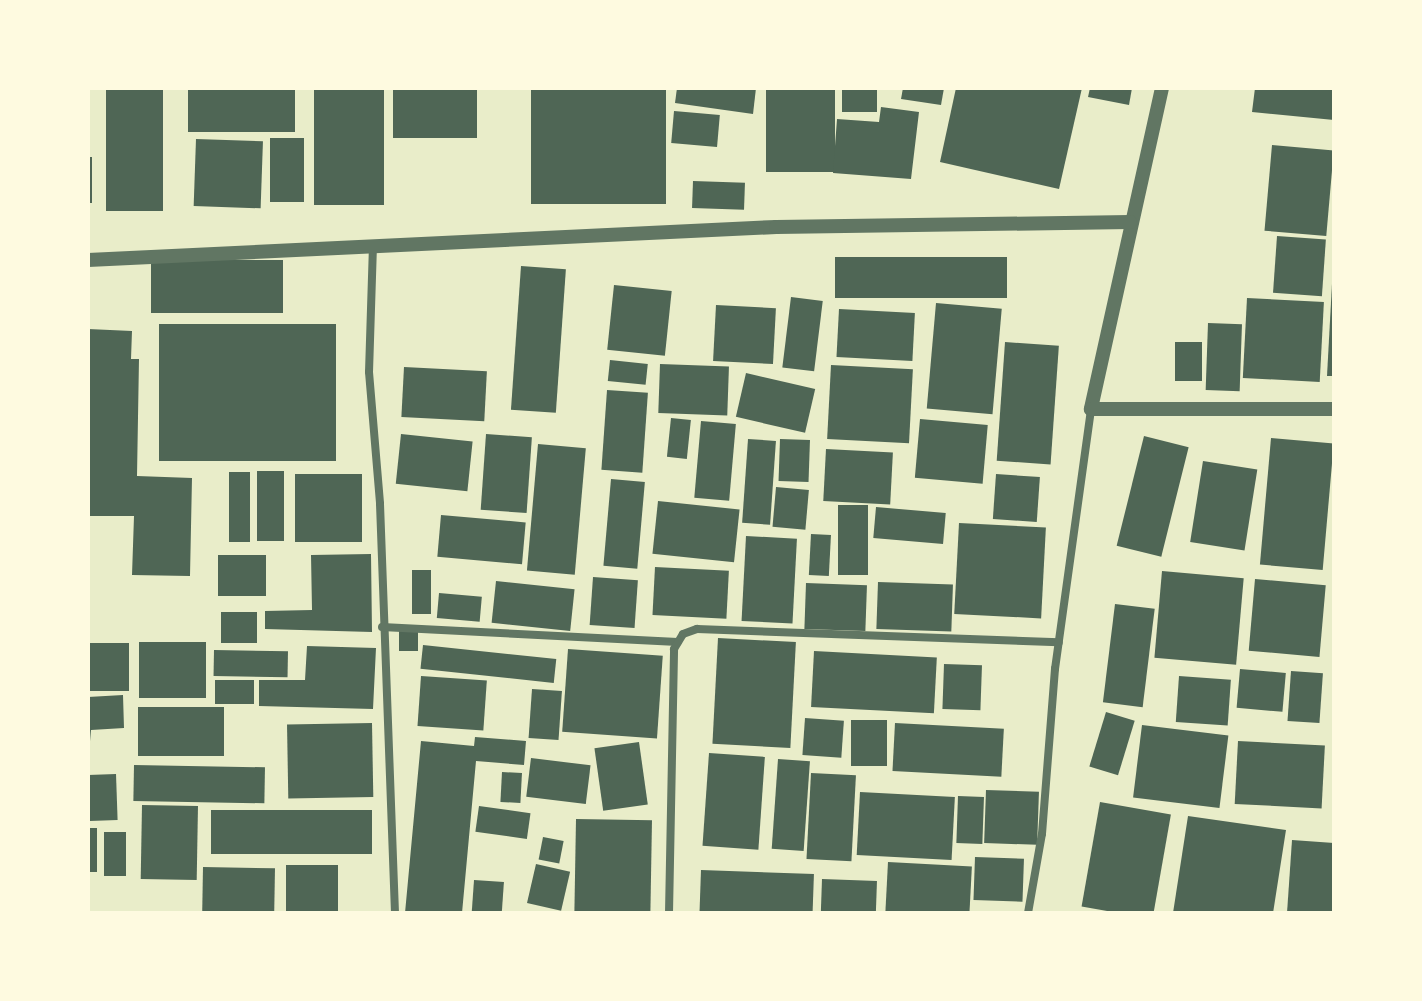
<!DOCTYPE html>
<style>
body{margin:0}
#map{position:relative;width:1422px;height:1001px;overflow:hidden;background:#e9edc9;font-family:Barlow,sans-serif}
div>[style]{position:absolute}
.building>*{inset:0;background:#4f6655;transform-origin:0 0}
.minor>*{height:8px;margin:-4px;padding:0 4px;transform-origin:4px;border-radius:4px;background:#617663}
.tertiary>*{height:14px;margin:-7px;padding:0 7px;transform-origin:7px;border-radius:7px;background:#617663}
span{translate:-50% -50%;white-space:nowrap;text-align:center;line-height:1.15;-webkit-text-stroke:7px #fefae0;paint-order:stroke}
.frame{position:absolute;inset:0;border:90px solid #fefae0;pointer-events:none}
</style>
<div id="map">
<div class="building">
<i style="left:106px;top:88px;width:57px;height:123px"></i>
<i style="left:188px;top:88px;width:107px;height:44px"></i>
<i style="left:314px;top:88px;width:70px;height:117px"></i>
<i style="left:393px;top:88px;width:84px;height:50px"></i>
<i style="left:531px;top:88px;width:135px;height:116px"></i>
<i style="clip-path:polygon(677px 88px,756px 88px,753px 114px,675px 103px)"></i>
<i style="left:766px;top:88px;width:69px;height:84px"></i>
<i style="left:842px;top:88px;width:35px;height:24px"></i>
<i style="clip-path:polygon(903px 88px,944px 88px,941px 105px,901px 99px)"></i>
<i style="clip-path:polygon(956px 88px,1082px 88px,1059px 189px,940px 162px)"></i>
<i style="clip-path:polygon(1090px 88px,1132px 88px,1129px 105px,1088px 97px)"></i>
<i style="clip-path:polygon(1255px 88px,1334px 89px,1334px 120px,1252px 112px)"></i>
<i style="clip-path:polygon(881px 107px,919px 112px,911px 179px,833px 173px,837px 119px,879px 122px)"></i>
<i style="left:674px;top:111px;width:46px;height:32px;rotate:5deg"></i>
<i style="left:270px;top:138px;width:34px;height:64px"></i>
<i style="left:196px;top:139px;width:67px;height:67px;rotate:2deg"></i>
<i style="left:1272px;top:145px;width:62px;height:86px;rotate:5deg"></i>
<i style="left:88px;top:157px;width:4px;height:46px"></i>
<i style="left:693px;top:181px;width:52px;height:27px;rotate:2deg"></i>
<i style="left:1277px;top:236px;width:49px;height:57px;rotate:4deg"></i>
<i style="left:835px;top:257px;width:172px;height:41px"></i>
<i style="left:283px;top:260px;width:53px;height:132px;rotate:90deg"></i>
<i style="left:521px;top:266px;width:45px;height:144px;rotate:4deg"></i>
<i style="clip-path:polygon(1332px 284px,1334px 284px,1334px 376px,1327px 376px)"></i>
<i style="left:614px;top:285px;width:58px;height:65px;rotate:6deg"></i>
<i style="left:791px;top:297px;width:32px;height:71px;rotate:7deg"></i>
<i style="left:1247px;top:298px;width:77px;height:80px;rotate:3deg"></i>
<i style="left:936px;top:303px;width:66px;height:106px;rotate:5deg"></i>
<i style="left:716px;top:305px;width:60px;height:56px;rotate:3deg"></i>
<i style="left:839px;top:309px;width:76px;height:48px;rotate:3deg"></i>
<i style="left:1208px;top:323px;width:34px;height:67px;rotate:2deg"></i>
<i style="left:336px;top:324px;width:137px;height:177px;rotate:90deg"></i>
<i style="clip-path:polygon(88px 329px,132px 331px,131px 359px,139px 359px,137px 476px,192px 478px,190px 576px,132px 575px,134px 516px,88px 516px)"></i>
<i style="left:1005px;top:342px;width:54px;height:119px;rotate:4deg"></i>
<i style="left:1175px;top:342px;width:27px;height:39px"></i>
<i style="left:610px;top:360px;width:38px;height:21px;rotate:6deg"></i>
<i style="left:660px;top:364px;width:69px;height:49px;rotate:2deg"></i>
<i style="left:831px;top:365px;width:82px;height:74px;rotate:3deg"></i>
<i style="left:404px;top:367px;width:83px;height:50px;rotate:3deg"></i>
<i style="left:746px;top:373px;width:71px;height:45px;rotate:13deg"></i>
<i style="left:607px;top:390px;width:41px;height:80px;rotate:4deg"></i>
<i style="left:671px;top:418px;width:20px;height:39px;rotate:6deg"></i>
<i style="left:920px;top:419px;width:68px;height:59px;rotate:5deg"></i>
<i style="left:701px;top:421px;width:35px;height:77px;rotate:5deg"></i>
<i style="left:401px;top:434px;width:72px;height:50px;rotate:6deg"></i>
<i style="left:486px;top:434px;width:46px;height:76px;rotate:4deg"></i>
<i style="left:1144px;top:436px;width:46px;height:113px;rotate:14deg"></i>
<i style="left:1271px;top:438px;width:63px;height:127px;rotate:5deg"></i>
<i style="left:748px;top:439px;width:28px;height:84px;rotate:4deg"></i>
<i style="left:780px;top:439px;width:30px;height:42px;rotate:2deg"></i>
<i style="left:538px;top:444px;width:48px;height:127px;rotate:5deg"></i>
<i style="left:826px;top:449px;width:67px;height:52px;rotate:3deg"></i>
<i style="left:1203px;top:461px;width:55px;height:82px;rotate:9deg"></i>
<i style="left:257px;top:471px;width:27px;height:70px"></i>
<i style="left:229px;top:472px;width:21px;height:70px"></i>
<i style="left:295px;top:474px;width:67px;height:68px"></i>
<i style="left:996px;top:474px;width:44px;height:45px;rotate:4deg"></i>
<i style="left:611px;top:479px;width:34px;height:87px;rotate:5deg"></i>
<i style="left:776px;top:487px;width:33px;height:40px;rotate:5deg"></i>
<i style="left:658px;top:501px;width:82px;height:53px;rotate:6deg"></i>
<i style="left:838px;top:505px;width:30px;height:70px"></i>
<i style="left:876px;top:507px;width:70px;height:31px;rotate:5deg"></i>
<i style="left:441px;top:515px;width:85px;height:42px;rotate:5deg"></i>
<i style="left:959px;top:523px;width:87px;height:91px;rotate:3deg"></i>
<i style="left:811px;top:534px;width:20px;height:41px;rotate:3deg"></i>
<i style="left:746px;top:536px;width:51px;height:85px;rotate:3deg"></i>
<i style="clip-path:polygon(371px 554px,372px 632px,265px 629px,265px 611px,312px 610px,311px 555px)"></i>
<i style="left:218px;top:555px;width:48px;height:41px"></i>
<i style="left:655px;top:567px;width:74px;height:48px;rotate:3deg"></i>
<i style="left:412px;top:570px;width:19px;height:44px"></i>
<i style="left:1162px;top:571px;width:82px;height:87px;rotate:5deg"></i>
<i style="left:593px;top:577px;width:45px;height:48px;rotate:4deg"></i>
<i style="left:1255px;top:579px;width:71px;height:72px;rotate:5deg"></i>
<i style="left:496px;top:581px;width:79px;height:42px;rotate:6deg"></i>
<i style="left:878px;top:582px;width:75px;height:47px;rotate:2deg"></i>
<i style="left:806px;top:583px;width:61px;height:46px;rotate:2deg"></i>
<i style="left:439px;top:593px;width:43px;height:25px;rotate:5deg"></i>
<i style="left:1115px;top:604px;width:40px;height:99px;rotate:7deg"></i>
<i style="left:221px;top:612px;width:36px;height:31px"></i>
<i style="left:399px;top:631px;width:19px;height:20px"></i>
<i style="left:718px;top:638px;width:78px;height:106px;rotate:3deg"></i>
<i style="left:139px;top:642px;width:67px;height:56px"></i>
<i style="left:88px;top:643px;width:41px;height:48px"></i>
<i style="left:423px;top:645px;width:134px;height:24px;rotate:6deg"></i>
<i style="clip-path:polygon(307px 646px,376px 648px,373px 709px,259px 706px,259px 680px,305px 680px)"></i>
<i style="left:568px;top:649px;width:95px;height:83px;rotate:4deg"></i>
<i style="left:214px;top:650px;width:74px;height:26px;rotate:1deg"></i>
<i style="left:814px;top:651px;width:123px;height:56px;rotate:3deg"></i>
<i style="left:944px;top:664px;width:38px;height:45px;rotate:2deg"></i>
<i style="left:1240px;top:669px;width:46px;height:39px;rotate:5deg"></i>
<i style="left:1291px;top:671px;width:32px;height:50px;rotate:4deg"></i>
<i style="left:421px;top:676px;width:66px;height:50px;rotate:4deg"></i>
<i style="left:1179px;top:676px;width:52px;height:46px;rotate:4deg"></i>
<i style="left:254px;top:680px;width:24px;height:39px;rotate:90deg"></i>
<i style="left:532px;top:689px;width:30px;height:49px;rotate:4deg"></i>
<i style="clip-path:polygon(123px 695px,124px 728px,91px 730px,88px 764px,88px 697px)"></i>
<i style="left:224px;top:707px;width:49px;height:86px;rotate:90deg"></i>
<i style="left:1106px;top:712px;width:30px;height:57px;rotate:17deg"></i>
<i style="left:805px;top:718px;width:39px;height:37px;rotate:4deg"></i>
<i style="left:851px;top:720px;width:36px;height:46px"></i>
<i style="left:372px;top:723px;width:74px;height:85px;rotate:89deg"></i>
<i style="left:895px;top:723px;width:109px;height:48px;rotate:3deg"></i>
<i style="left:1142px;top:725px;width:87px;height:73px;rotate:7deg"></i>
<i style="clip-path:polygon(475px 737px,526px 741px,524px 765px,476px 761px,462px 913px,405px 913px,421px 741px,474px 746px)"></i>
<i style="left:1238px;top:741px;width:87px;height:63px;rotate:3deg"></i>
<i style="left:639px;top:742px;width:63px;height:45px;rotate:82deg"></i>
<i style="left:709px;top:753px;width:56px;height:93px;rotate:4deg"></i>
<i style="left:531px;top:758px;width:60px;height:39px;rotate:7deg"></i>
<i style="left:778px;top:759px;width:32px;height:90px;rotate:4deg"></i>
<i style="left:134px;top:765px;width:131px;height:36px;rotate:1deg"></i>
<i style="left:502px;top:772px;width:20px;height:30px;rotate:3deg"></i>
<i style="left:811px;top:773px;width:45px;height:86px;rotate:3deg"></i>
<i style="left:116px;top:774px;width:46px;height:28px;rotate:88deg"></i>
<i style="left:986px;top:790px;width:53px;height:53px;rotate:2deg"></i>
<i style="left:860px;top:792px;width:95px;height:63px;rotate:3deg"></i>
<i style="left:958px;top:796px;width:26px;height:47px;rotate:2deg"></i>
<i style="left:1100px;top:802px;width:72px;height:106px;rotate:10deg"></i>
<i style="left:142px;top:805px;width:56px;height:74px;rotate:1deg"></i>
<i style="left:479px;top:806px;width:52px;height:26px;rotate:8deg"></i>
<i style="left:372px;top:810px;width:44px;height:161px;rotate:90deg"></i>
<i style="clip-path:polygon(1188px 816px,1286px 830px,1273px 913px,1173px 913px)"></i>
<i style="left:576px;top:819px;width:76px;height:94px;rotate:1deg"></i>
<i style="left:88px;top:828px;width:9px;height:44px"></i>
<i style="left:104px;top:832px;width:22px;height:44px"></i>
<i style="left:543px;top:837px;width:21px;height:23px;rotate:11deg"></i>
<i style="clip-path:polygon(1292px 840px,1334px 843px,1334px 913px,1287px 913px)"></i>
<i style="left:975px;top:857px;width:49px;height:43px;rotate:2deg"></i>
<i style="left:888px;top:862px;width:84px;height:51px;rotate:3deg"></i>
<i style="left:536px;top:864px;width:35px;height:40px;rotate:13deg"></i>
<i style="left:338px;top:865px;width:48px;height:52px;rotate:90deg"></i>
<i style="left:203px;top:867px;width:72px;height:46px;rotate:1deg"></i>
<i style="left:701px;top:870px;width:113px;height:43px;rotate:2deg"></i>
<i style="left:822px;top:879px;width:55px;height:34px;rotate:2deg"></i>
<i style="left:474px;top:880px;width:30px;height:33px;rotate:4deg"></i>
</div>
<div class="minor">
<i style="left:373px;top:245px;width:127px;rotate:91.8deg"></i>
<i style="left:369px;top:372px;width:132px;rotate:85.2deg"></i>
<i style="left:380px;top:504px;width:409px;rotate:87.9deg"></i>
<i style="left:382px;top:627px;width:296px;rotate:2.9deg"></i>
<i style="left:669px;top:913px;width:264px;rotate:-88.9deg"></i>
<i style="left:674px;top:649px;width:17px;rotate:-59deg"></i>
<i style="left:683px;top:634px;width:15px;rotate:-20deg"></i>
<i style="left:697px;top:629px;width:362px;rotate:2.1deg"></i>
<i style="left:1028px;top:913px;width:80px;rotate:-80deg"></i>
<i style="left:1042px;top:834px;width:166px;rotate:-85.5deg"></i>
<i style="left:1055px;top:669px;width:262px;rotate:-82.1deg"></i>
</div>
<div class="tertiary">
<i style="left:1162px;top:88px;width:329px;rotate:102.5deg"></i>
<i style="left:1091px;top:409px;width:243px"></i>
<i style="left:88px;top:260px;width:689px;rotate:-2.75deg"></i>
<i style="left:776px;top:227px;width:354px;rotate:-0.8deg"></i>
</div>
<div class="frame"></div>
</div>
